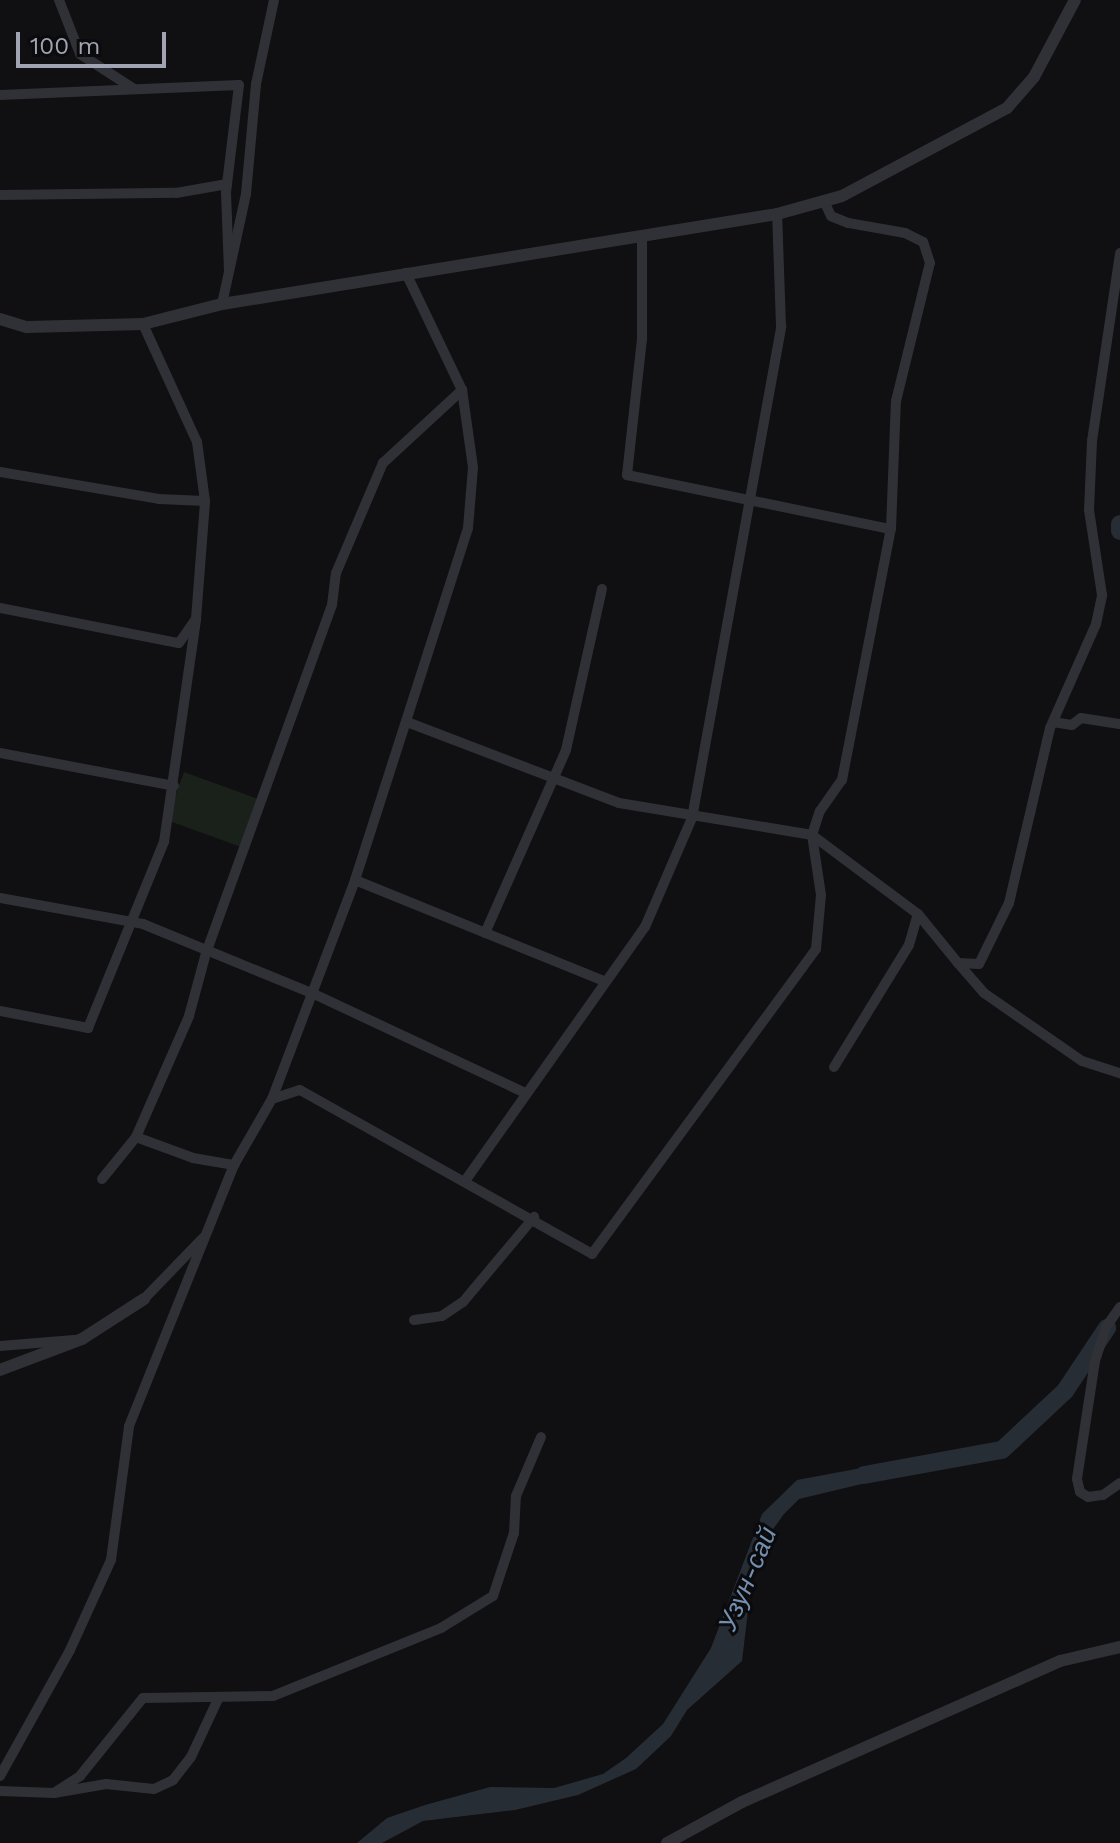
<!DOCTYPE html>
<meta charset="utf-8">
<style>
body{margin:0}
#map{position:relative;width:1120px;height:1843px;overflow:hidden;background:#100f11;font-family:"Work Sans",sans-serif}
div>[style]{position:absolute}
.green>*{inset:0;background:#1a211b;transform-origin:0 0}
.water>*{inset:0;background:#262d35}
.river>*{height:18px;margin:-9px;padding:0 9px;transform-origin:9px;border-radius:9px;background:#262d35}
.minor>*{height:10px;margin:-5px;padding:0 5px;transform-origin:5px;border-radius:5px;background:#303136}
.tertiary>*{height:12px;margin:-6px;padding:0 6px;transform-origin:6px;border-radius:6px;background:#303136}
span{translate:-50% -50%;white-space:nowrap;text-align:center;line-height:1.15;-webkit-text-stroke:6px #0b0a0c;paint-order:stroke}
.water-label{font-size:26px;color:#7490b0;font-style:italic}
.scale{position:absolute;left:16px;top:32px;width:150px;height:36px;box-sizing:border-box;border:4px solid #a0a4b3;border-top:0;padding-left:10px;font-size:24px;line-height:28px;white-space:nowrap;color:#a0a4b3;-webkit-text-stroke:6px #0b0a0c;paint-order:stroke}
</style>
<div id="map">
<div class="green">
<i style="left:184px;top:772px;width:80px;height:51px;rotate:20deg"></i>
</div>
<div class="water">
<i style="clip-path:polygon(888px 1463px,887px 1478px,799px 1499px,784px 1514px,766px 1539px,752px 1578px,742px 1661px,687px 1710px,671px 1736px,636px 1769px,578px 1795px,515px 1810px,423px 1821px,382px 1843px,357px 1843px,387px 1818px,425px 1805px,490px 1787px,554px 1788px,603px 1774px,626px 1758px,663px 1724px,711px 1648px,762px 1514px,797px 1480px)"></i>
</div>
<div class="river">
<i style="left:1120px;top:524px;width:7px;rotate:90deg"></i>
<i style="left:864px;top:1475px;width:140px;rotate:-10.3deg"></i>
<i style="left:1002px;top:1450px;width:86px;rotate:-43.1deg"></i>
<i style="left:1065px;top:1391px;width:76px;rotate:-56.3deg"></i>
</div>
<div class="minor">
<i style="left:59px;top:0;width:58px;rotate:68.7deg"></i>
<i style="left:80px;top:54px;width:64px;rotate:32.9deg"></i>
<i style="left:0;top:95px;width:239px;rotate:-2.4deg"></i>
<i style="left:239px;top:85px;width:109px;rotate:96.9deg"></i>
<i style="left:226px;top:193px;width:77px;rotate:87.8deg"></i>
<i style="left:0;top:195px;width:176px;rotate:-0.7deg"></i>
<i style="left:176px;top:193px;width:52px;rotate:-10deg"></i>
<i style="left:642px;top:236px;width:103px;rotate:90deg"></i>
<i style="left:642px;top:339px;width:137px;rotate:96.3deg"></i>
<i style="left:627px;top:475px;width:269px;rotate:11.6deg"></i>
<i style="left:222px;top:304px;width:113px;rotate:-77.7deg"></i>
<i style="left:246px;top:194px;width:110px;rotate:-84.8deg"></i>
<i style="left:256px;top:84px;width:86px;rotate:-77.9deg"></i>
<i style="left:0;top:472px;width:161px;rotate:9.6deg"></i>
<i style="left:159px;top:499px;width:46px;rotate:2.5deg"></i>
<i style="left:0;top:608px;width:182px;rotate:11.1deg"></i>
<i style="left:179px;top:643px;width:28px;rotate:-55deg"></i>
<i style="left:407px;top:722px;width:227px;rotate:20.9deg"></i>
<i style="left:619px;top:803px;width:196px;rotate:9.4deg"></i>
<i style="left:812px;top:835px;width:132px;rotate:36.7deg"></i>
<i style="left:918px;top:914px;width:63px;rotate:50.8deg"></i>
<i style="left:958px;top:963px;width:21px;rotate:3deg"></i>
<i style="left:979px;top:964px;width:68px;rotate:-63.8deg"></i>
<i style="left:1009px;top:903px;width:180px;rotate:-76.8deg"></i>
<i style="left:1050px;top:728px;width:114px;rotate:-66.1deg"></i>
<i style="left:1096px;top:624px;width:30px;rotate:-78deg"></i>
<i style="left:1102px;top:595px;width:86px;rotate:-98.7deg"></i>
<i style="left:1089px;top:510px;width:69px;rotate:-87.5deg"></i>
<i style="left:1092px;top:441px;width:190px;rotate:-81.5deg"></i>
<i style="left:1053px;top:722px;width:19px;rotate:9deg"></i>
<i style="left:1072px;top:725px;width:11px;rotate:-38deg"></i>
<i style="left:1081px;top:718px;width:39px;rotate:9deg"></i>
<i style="left:0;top:753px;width:177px;rotate:10.7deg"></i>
<i style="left:355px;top:880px;width:269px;rotate:22.1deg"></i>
<i style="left:0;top:898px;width:145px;rotate:10.3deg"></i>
<i style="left:143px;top:924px;width:185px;rotate:22.3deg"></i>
<i style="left:314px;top:994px;width:235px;rotate:25.1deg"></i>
<i style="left:485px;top:933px;width:200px;rotate:-66.1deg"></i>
<i style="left:566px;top:750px;width:165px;rotate:-77.4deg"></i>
<i style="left:958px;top:963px;width:40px;rotate:49deg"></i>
<i style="left:984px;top:993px;width:119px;rotate:34.8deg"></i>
<i style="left:1082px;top:1061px;width:40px;rotate:18deg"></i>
<i style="left:0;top:1011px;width:90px;rotate:10.9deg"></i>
<i style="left:88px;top:1028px;width:201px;rotate:-67.8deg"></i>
<i style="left:164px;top:842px;width:225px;rotate:-81.8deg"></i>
<i style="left:196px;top:619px;width:118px;rotate:-85.6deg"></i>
<i style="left:205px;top:501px;width:60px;rotate:-97.7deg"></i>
<i style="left:197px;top:442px;width:130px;rotate:-114.6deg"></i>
<i style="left:834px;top:1067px;width:143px;rotate:-58.4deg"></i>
<i style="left:909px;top:945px;width:32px;rotate:-74deg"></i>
<i style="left:272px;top:1099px;width:234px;rotate:-69.2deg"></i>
<i style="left:355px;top:880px;width:370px;rotate:-72.2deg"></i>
<i style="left:468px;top:528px;width:61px;rotate:-85.3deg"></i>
<i style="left:473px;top:467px;width:78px;rotate:-98.1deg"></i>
<i style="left:462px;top:390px;width:130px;rotate:-115.6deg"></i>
<i style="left:136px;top:1137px;width:61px;rotate:20.2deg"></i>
<i style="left:193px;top:1158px;width:42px;rotate:9.7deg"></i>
<i style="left:102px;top:1179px;width:54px;rotate:-51deg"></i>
<i style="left:136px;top:1137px;width:132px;rotate:-66.3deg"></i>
<i style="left:189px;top:1016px;width:65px;rotate:-74.9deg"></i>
<i style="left:206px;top:953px;width:370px;rotate:-70.1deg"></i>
<i style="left:332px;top:605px;width:32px;rotate:-83deg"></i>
<i style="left:336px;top:573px;width:120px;rotate:-66.9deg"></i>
<i style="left:383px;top:463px;width:108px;rotate:-42.7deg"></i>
<i style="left:465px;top:1181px;width:311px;rotate:-54.7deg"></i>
<i style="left:645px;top:927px;width:119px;rotate:-66.7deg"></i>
<i style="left:692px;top:818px;width:500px;rotate:-79.7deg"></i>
<i style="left:781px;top:326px;width:112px;rotate:-92deg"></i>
<i style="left:144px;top:1299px;width:85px;rotate:-46deg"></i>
<i style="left:1120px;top:1307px;width:24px;rotate:125deg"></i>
<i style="left:1106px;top:1327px;width:36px;rotate:108deg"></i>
<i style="left:1095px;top:1361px;width:119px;rotate:98.7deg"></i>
<i style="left:1077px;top:1479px;width:13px;rotate:77deg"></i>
<i style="left:1080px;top:1492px;width:9px;rotate:32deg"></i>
<i style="left:1088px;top:1497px;width:15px;rotate:-8deg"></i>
<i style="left:1103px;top:1495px;width:21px;rotate:-35deg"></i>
<i style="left:414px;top:1320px;width:28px;rotate:-8deg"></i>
<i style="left:442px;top:1316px;width:25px;rotate:-34deg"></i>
<i style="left:463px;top:1302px;width:111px;rotate:-50.1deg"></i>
<i style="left:0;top:1346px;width:74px;rotate:-4.6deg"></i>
<i style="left:0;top:1776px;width:144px;rotate:-60.9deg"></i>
<i style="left:70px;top:1650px;width:99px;rotate:-65.5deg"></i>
<i style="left:111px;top:1560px;width:135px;rotate:-82.3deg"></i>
<i style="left:129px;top:1426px;width:281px;rotate:-68.1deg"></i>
<i style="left:234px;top:1165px;width:76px;rotate:-60.1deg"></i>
<i style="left:272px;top:1099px;width:29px;rotate:-18deg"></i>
<i style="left:300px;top:1090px;width:335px;rotate:29.3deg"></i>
<i style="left:592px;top:1254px;width:378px;rotate:-53.7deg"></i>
<i style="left:816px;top:949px;width:54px;rotate:-84.7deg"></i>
<i style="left:821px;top:895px;width:61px;rotate:-98.5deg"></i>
<i style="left:812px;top:835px;width:25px;rotate:-72deg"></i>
<i style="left:820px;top:811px;width:38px;rotate:-55deg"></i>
<i style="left:842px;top:780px;width:256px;rotate:-79deg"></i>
<i style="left:891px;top:529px;width:128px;rotate:-87.8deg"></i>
<i style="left:896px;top:401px;width:142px;rotate:-76.2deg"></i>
<i style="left:930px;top:263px;width:22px;rotate:-108deg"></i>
<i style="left:923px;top:242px;width:20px;rotate:-153deg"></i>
<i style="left:905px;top:233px;width:58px;rotate:-170deg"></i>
<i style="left:848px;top:223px;width:18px;rotate:-158deg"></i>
<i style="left:831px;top:216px;width:17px;rotate:-115deg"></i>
<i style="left:0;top:1791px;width:54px;rotate:2.1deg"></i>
<i style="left:54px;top:1793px;width:53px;rotate:-9.8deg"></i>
<i style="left:106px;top:1784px;width:48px;rotate:5.9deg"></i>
<i style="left:154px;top:1789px;width:21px;rotate:-25deg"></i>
<i style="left:173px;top:1780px;width:29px;rotate:-52deg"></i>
<i style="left:191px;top:1757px;width:64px;rotate:-65deg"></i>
<i style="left:54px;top:1793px;width:31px;rotate:-33deg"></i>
<i style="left:80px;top:1776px;width:100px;rotate:-51.1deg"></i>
<i style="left:143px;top:1698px;width:130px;rotate:-0.9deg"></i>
<i style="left:273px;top:1696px;width:181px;rotate:-22deg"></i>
<i style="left:441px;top:1628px;width:61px;rotate:-31.6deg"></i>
<i style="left:493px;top:1596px;width:66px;rotate:-71.6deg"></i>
<i style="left:514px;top:1533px;width:37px;rotate:-87deg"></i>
<i style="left:516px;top:1496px;width:64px;rotate:-67deg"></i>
</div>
<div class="tertiary">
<i style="left:0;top:319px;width:28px;rotate:17deg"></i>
<i style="left:27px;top:327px;width:116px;rotate:-1.5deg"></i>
<i style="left:143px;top:324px;width:81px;rotate:-14.2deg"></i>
<i style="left:222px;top:304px;width:562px;rotate:-9.21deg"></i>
<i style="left:777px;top:214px;width:67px;rotate:-15.5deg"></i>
<i style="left:842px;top:196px;width:187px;rotate:-28.1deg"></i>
<i style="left:1007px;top:108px;width:41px;rotate:-48.9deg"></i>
<i style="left:1034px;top:77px;width:87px;rotate:-62deg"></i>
<i style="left:0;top:1370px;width:88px;rotate:-20.7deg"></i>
<i style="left:82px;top:1339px;width:74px;rotate:-32.8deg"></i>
<i style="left:667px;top:1843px;width:85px;rotate:-28.7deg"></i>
<i style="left:742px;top:1802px;width:348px;rotate:-23.9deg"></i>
<i style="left:1060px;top:1661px;width:62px;rotate:-13.1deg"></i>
</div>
<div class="water-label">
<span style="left:748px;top:1579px;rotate:-67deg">Узун-сай</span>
</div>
<div class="scale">100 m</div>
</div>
